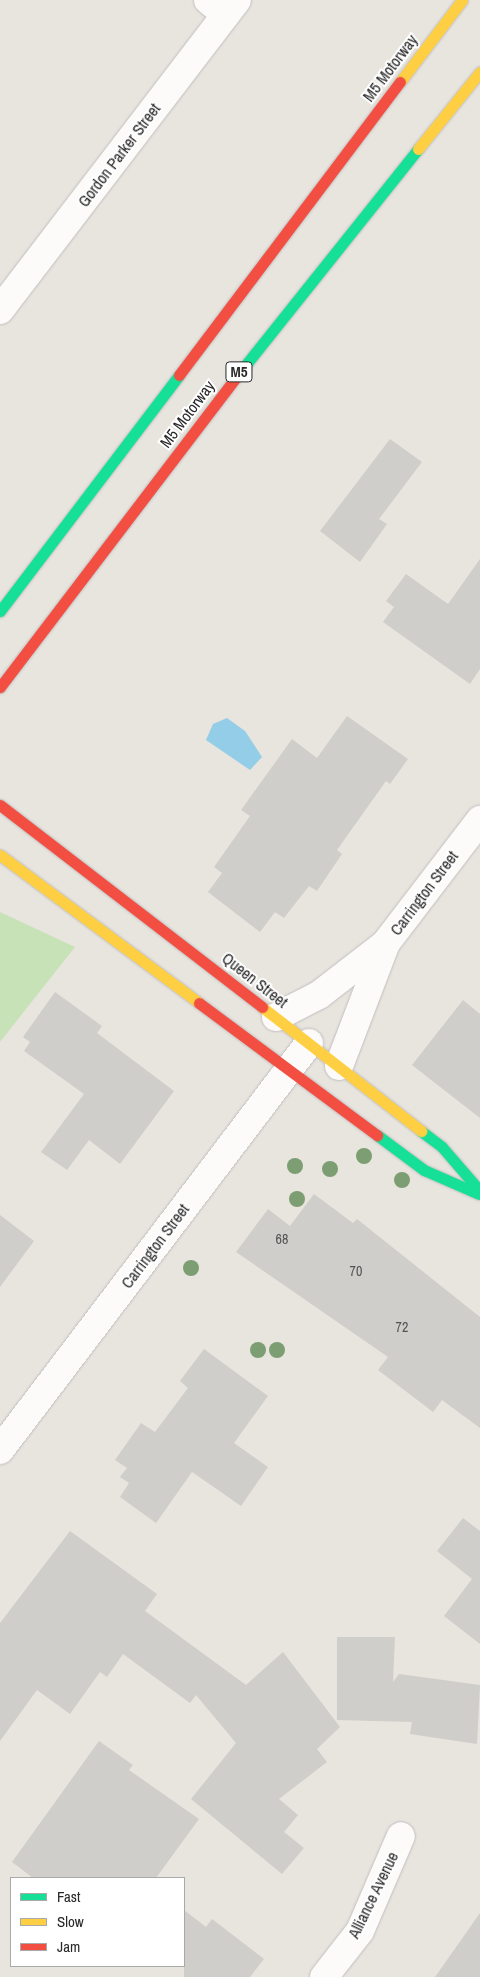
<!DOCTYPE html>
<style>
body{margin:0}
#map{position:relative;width:480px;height:1977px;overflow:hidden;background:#e8e4de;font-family:"Archivo Narrow",sans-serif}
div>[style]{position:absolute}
.green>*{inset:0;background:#c8e2b8}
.water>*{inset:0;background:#94cde7}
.building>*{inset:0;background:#d0ceca}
.roads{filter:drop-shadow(0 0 1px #c1c0c0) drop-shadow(0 0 1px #c1c0c0)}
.street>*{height:28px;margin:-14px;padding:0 14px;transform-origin:14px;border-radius:14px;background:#fcfbfa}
.fast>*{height:11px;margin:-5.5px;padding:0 5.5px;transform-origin:5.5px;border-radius:5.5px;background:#16e098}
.slow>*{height:11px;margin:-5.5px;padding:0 5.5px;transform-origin:5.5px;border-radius:5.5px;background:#ffcf43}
.jam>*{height:11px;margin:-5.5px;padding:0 5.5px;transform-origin:5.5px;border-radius:5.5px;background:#f24e42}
.trees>*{width:16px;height:16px;margin:-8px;border-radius:50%;background:#7d9e73}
span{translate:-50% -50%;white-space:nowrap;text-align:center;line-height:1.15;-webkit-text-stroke:4px #fff;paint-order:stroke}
.number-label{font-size:14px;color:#545352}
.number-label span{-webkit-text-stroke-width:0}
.shield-label span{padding:1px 4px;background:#fff;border:1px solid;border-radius:4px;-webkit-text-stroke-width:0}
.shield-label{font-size:15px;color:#292929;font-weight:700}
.street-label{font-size:16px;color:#292929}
.legend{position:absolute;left:10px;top:1877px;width:175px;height:90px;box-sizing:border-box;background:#fff;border:1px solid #a9a9a9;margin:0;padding:6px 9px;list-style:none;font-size:15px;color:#292929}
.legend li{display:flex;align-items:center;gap:10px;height:25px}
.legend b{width:25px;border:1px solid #a9a9a9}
</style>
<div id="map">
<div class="green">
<i style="clip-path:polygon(0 912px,75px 947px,0 1042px)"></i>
</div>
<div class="water">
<i style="clip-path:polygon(227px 718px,245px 731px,262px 757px,250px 770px,206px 740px,213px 724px)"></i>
</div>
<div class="building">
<i style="clip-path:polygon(390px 439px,422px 462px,379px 519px,387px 524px,360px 562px,320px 531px)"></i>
<i style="clip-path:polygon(480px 559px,480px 669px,470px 684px,383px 622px,394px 607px,386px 601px,406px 574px,448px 604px)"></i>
<i style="clip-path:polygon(347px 716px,408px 759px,390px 784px,386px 781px,337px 850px,342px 854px,317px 891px,309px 886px,284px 918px,275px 912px,260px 932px,208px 892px,222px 873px,214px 867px,250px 816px,241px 810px,292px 739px,317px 758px)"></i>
<i style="clip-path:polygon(55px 992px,102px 1026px,97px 1033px,174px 1091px,120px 1164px,89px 1140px,67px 1170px,41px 1152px,84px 1094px,24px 1051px,30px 1042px,23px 1037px)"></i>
<i style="clip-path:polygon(463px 1000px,480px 1014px,480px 1118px,412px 1065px)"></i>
<i style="clip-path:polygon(314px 1194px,353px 1223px,357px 1219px,480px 1317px,480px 1428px,442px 1400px,433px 1412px,378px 1370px,388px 1357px,236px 1252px,268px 1209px,290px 1226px)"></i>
<i style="clip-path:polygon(0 1215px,34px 1241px,0 1287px)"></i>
<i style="clip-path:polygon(204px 1349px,268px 1396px,234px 1443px,268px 1467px,241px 1506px,192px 1472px,156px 1523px,120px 1497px,129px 1483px,120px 1477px,127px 1468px,115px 1460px,141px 1423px,155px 1432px,188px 1388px,180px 1381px)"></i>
<i style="clip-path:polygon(463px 1518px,480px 1531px,480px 1644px,444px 1616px,472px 1579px,437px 1551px)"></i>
<i style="clip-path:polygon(70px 1531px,157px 1594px,145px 1611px,246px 1685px,283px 1652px,340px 1727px,317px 1749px,327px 1762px,279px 1799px,298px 1815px,284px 1832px,304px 1848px,282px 1874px,191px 1799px,236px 1743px,196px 1695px,190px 1703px,123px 1654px,107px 1677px,100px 1672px,70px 1714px,37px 1690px,0 1741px,0 1623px)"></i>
<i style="clip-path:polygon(337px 1637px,395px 1637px,393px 1682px,399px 1674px,480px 1685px,477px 1744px,410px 1734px,412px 1722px,337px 1720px)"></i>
<i style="clip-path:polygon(99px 1741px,133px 1765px,129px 1770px,199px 1819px,156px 1878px,33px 1878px,12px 1862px)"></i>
<i style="clip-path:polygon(184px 1910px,206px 1927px,212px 1919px,264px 1959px,250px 1977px,184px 1977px)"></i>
<i style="clip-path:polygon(480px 1913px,480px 1977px,435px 1977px)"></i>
</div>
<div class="roads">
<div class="street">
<i style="left:208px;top:0;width:23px;rotate:40deg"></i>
<i style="left:0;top:310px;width:390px;rotate:-52.6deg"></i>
<i style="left:276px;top:1017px;width:48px;rotate:-27.1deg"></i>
<i style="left:319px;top:995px;width:83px;rotate:-37.7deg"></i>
<i style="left:339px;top:1066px;width:132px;rotate:-69.1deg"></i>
<i style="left:386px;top:943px;width:155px;rotate:-52.6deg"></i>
<i style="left:0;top:1450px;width:511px;rotate:-52.79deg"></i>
<i style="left:324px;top:1977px;width:58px;rotate:-52deg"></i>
<i style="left:360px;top:1931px;width:103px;rotate:-66.7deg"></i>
</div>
<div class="fast">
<i style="left:244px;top:367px;width:279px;rotate:-51.4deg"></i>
<i style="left:0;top:611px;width:296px;rotate:-52.8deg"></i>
<i style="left:421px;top:1131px;width:26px;rotate:37deg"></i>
<i style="left:442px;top:1147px;width:58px;rotate:49.2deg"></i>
<i style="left:377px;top:1135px;width:59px;rotate:36.7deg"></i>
<i style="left:424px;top:1170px;width:60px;rotate:23.6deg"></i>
</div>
<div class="slow">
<i style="left:400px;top:82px;width:103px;rotate:-52.9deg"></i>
<i style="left:418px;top:149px;width:99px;rotate:-51.2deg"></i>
<i style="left:0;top:855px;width:248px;rotate:36.6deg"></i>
<i style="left:262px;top:1007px;width:202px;rotate:37.9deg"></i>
</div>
<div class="jam">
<i style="left:179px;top:375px;width:367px;rotate:-53deg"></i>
<i style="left:0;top:687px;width:402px;rotate:-52.7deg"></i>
<i style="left:0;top:805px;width:331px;rotate:37.6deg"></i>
<i style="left:199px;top:1003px;width:222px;rotate:36.6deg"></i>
</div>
</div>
<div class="trees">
<i style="left:364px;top:1156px"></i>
<i style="left:295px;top:1166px"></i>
<i style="left:330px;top:1169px"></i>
<i style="left:402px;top:1180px"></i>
<i style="left:297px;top:1199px"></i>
<i style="left:191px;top:1268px"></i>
<i style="left:258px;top:1350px"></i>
<i style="left:277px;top:1350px"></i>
</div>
<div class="number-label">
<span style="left:282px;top:1239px">68</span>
<span style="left:356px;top:1271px">70</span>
<span style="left:402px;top:1327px">72</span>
</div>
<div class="shield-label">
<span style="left:239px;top:372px">M5</span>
</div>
<div class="street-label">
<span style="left:390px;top:68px;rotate:-53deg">M5 Motorway</span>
<span style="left:119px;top:155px;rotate:-53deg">Gordon Parker Street</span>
<span style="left:187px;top:414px;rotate:-53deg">M5 Motorway</span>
<span style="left:424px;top:893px;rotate:-53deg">Carrington Street</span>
<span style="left:255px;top:980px;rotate:38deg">Queen Street</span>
<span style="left:155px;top:1246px;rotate:-53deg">Carrington Street</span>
<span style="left:373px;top:1895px;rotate:-64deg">Alliance Avenue</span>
</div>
<ul class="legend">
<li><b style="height:6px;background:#16e098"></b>Fast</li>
<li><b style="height:6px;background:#ffcf43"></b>Slow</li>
<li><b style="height:6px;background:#f24e42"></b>Jam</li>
</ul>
</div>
